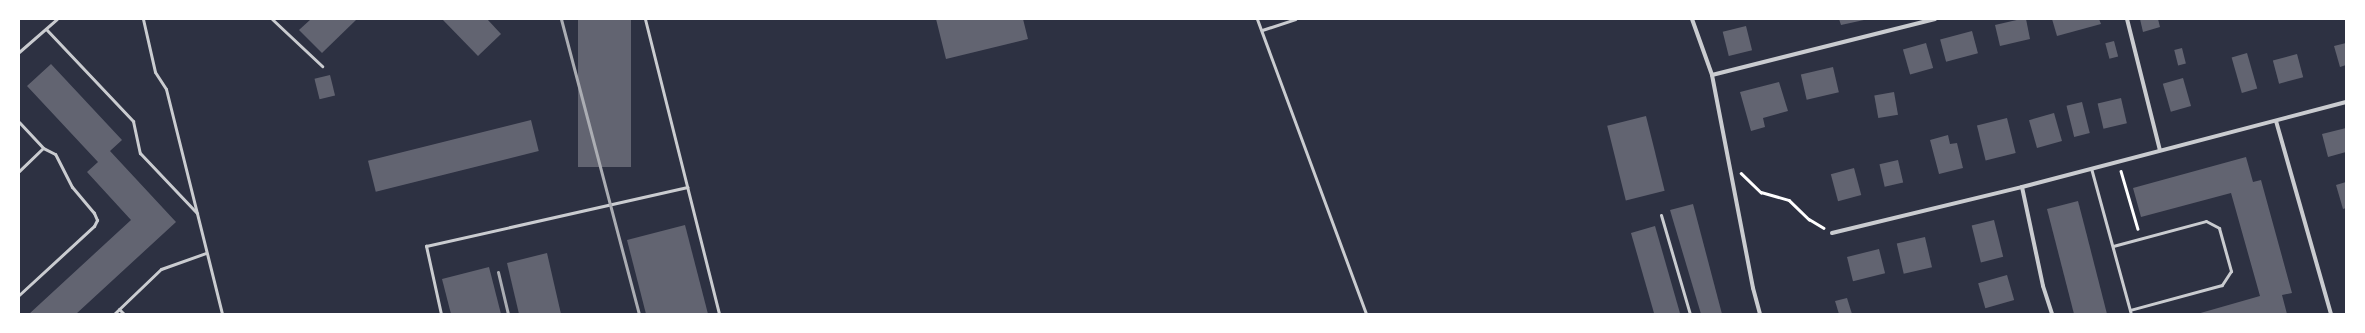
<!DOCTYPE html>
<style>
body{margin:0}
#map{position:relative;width:2365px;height:333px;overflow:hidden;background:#2d3142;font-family:"Nunito Sans",sans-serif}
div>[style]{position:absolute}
.building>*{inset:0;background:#626471;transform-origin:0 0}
.path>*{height:2.5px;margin:-1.25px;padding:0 1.25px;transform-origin:1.25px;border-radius:1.25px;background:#fff}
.service>*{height:3px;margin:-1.5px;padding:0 1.5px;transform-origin:1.5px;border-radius:1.5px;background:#caccd0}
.minor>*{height:4px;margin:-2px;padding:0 2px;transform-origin:2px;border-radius:2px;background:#caccd0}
.rail>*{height:3px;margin:-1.5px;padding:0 1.5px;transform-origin:1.5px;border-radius:1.5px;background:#abadb3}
span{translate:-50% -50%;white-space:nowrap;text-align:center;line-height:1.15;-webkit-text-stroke:3px #fff;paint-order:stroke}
.frame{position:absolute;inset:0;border:20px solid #fff;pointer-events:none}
</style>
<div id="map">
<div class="building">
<i style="clip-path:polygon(311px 19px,357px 19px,322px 53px,299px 30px)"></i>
<i style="clip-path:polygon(442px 19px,487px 19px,501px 34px,478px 56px)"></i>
<i style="left:578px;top:19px;width:53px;height:148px"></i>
<i style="clip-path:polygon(936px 19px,1023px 19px,1028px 39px,946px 59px)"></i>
<i style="clip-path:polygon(1839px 19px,1864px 19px,1864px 20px,1841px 25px)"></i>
<i style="clip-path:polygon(2021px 19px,2026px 19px,2030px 39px,2000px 46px,1995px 25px)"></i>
<i style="clip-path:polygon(2052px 19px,2099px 19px,2101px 24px,2057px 36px)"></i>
<i style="clip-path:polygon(2140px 19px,2158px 19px,2160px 27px,2143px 32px)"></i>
<i style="left:1746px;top:26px;width:25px;height:24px;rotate:76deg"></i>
<i style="left:1972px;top:31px;width:23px;height:33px;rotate:75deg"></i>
<i style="left:2114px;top:41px;width:16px;height:9px;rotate:75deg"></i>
<i style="left:1926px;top:43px;width:26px;height:24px;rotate:74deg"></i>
<i style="clip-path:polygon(2346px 43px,2346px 65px,2340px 67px,2334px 46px)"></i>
<i style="left:2182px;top:48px;width:16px;height:8px;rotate:76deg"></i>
<i style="left:2247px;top:53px;width:37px;height:16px;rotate:74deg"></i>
<i style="left:2297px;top:54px;width:24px;height:25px;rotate:75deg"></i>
<i style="clip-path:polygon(51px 64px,122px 140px,110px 151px,176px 222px,76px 314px,29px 314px,131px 220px,87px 172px,98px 162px,27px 86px)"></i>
<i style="left:1833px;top:67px;width:26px;height:33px;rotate:77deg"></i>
<i style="left:330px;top:75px;width:21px;height:16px;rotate:76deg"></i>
<i style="left:2183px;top:78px;width:29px;height:21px;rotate:74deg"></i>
<i style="clip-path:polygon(1779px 82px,1788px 111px,1763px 118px,1765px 127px,1751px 131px,1740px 92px)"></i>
<i style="left:1894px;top:92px;width:23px;height:20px;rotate:80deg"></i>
<i style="left:2121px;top:98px;width:26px;height:24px;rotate:77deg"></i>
<i style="left:2082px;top:102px;width:32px;height:16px;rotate:76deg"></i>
<i style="left:2054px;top:113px;width:29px;height:26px;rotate:74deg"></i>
<i style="left:1646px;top:116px;width:77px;height:40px;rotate:76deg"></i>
<i style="left:2007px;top:118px;width:36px;height:31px;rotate:76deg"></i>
<i style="left:531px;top:120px;width:32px;height:168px;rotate:76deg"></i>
<i style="clip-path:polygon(2346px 128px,2346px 152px,2328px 157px,2322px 134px)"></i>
<i style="clip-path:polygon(1948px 135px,1950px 144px,1957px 143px,1963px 168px,1939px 174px,1930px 140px)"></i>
<i style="clip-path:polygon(2246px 157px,2253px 182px,2261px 180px,2292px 293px,2282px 295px,2287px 314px,2197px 314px,2260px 296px,2231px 193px,2141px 217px,2133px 188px)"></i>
<i style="left:1898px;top:160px;width:23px;height:19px;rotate:77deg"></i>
<i style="left:1854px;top:168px;width:28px;height:24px;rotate:75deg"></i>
<i style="clip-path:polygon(2346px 182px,2346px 208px,2343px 209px,2336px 185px)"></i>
<i style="clip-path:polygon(2078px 201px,2085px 228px,2107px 314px,2074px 314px,2047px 209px)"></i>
<i style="clip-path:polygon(1693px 204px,1722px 314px,1701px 314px,1670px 210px)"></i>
<i style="left:1994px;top:220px;width:38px;height:23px;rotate:76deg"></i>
<i style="clip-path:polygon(685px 225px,708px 314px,646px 314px,627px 240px)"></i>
<i style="left:1655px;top:226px;width:91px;height:25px;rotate:74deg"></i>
<i style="left:1925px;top:237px;width:31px;height:29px;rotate:77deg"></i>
<i style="left:1879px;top:249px;width:25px;height:33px;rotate:76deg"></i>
<i style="clip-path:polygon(547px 253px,561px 314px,519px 314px,507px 263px)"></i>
<i style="clip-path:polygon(489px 267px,501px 314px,451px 314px,442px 279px)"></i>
<i style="left:2007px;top:275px;width:26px;height:30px;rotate:74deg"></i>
<i style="clip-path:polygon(1847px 298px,1852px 314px,1839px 314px,1835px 301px)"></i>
</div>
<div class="path">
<i style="left:2121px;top:171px;width:60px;rotate:73.7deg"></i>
<i style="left:1741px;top:173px;width:28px;rotate:44deg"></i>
<i style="left:1761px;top:192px;width:29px;rotate:16deg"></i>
<i style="left:1789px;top:200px;width:28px;rotate:44deg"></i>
<i style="left:1809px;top:219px;width:17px;rotate:31deg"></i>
</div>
<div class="service">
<i style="left:143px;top:19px;width:54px;rotate:77.2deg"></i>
<i style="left:155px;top:72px;width:20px;rotate:57deg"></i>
<i style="left:166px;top:89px;width:232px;rotate:76deg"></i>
<i style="left:272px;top:19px;width:69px;rotate:43.2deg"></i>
<i style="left:645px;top:19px;width:304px;rotate:75.9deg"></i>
<i style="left:1257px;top:19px;width:314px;rotate:69.7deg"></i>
<i style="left:46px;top:29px;width:127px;rotate:46.6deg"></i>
<i style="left:133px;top:121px;width:33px;rotate:78deg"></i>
<i style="left:140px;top:153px;width:83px;rotate:46.5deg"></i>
<i style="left:1262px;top:30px;width:35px;rotate:-18deg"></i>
<i style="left:19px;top:52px;width:50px;rotate:-41deg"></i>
<i style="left:19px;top:122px;width:35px;rotate:47deg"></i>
<i style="left:43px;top:148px;width:33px;rotate:136deg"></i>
<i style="left:2091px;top:168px;width:151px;rotate:74.7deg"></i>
<i style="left:1661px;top:215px;width:103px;rotate:73.7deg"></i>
<i style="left:2113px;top:246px;width:96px;rotate:-15deg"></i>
<i style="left:2206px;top:221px;width:15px;rotate:28deg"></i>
<i style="left:2219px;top:228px;width:45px;rotate:74.4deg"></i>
<i style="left:2231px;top:271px;width:17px;rotate:123deg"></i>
<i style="left:2222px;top:285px;width:95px;rotate:164.8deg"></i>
<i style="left:19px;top:295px;width:102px;rotate:-42.6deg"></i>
<i style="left:94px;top:226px;width:7px;rotate:-63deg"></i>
<i style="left:97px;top:220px;width:8px;rotate:-113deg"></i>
<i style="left:94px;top:213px;width:34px;rotate:-130deg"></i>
<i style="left:72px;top:187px;width:37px;rotate:-117deg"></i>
<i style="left:55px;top:154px;width:13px;rotate:-153deg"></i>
<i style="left:119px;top:309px;width:7px;rotate:45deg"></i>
<i style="left:114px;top:314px;width:65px;rotate:-43.8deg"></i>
<i style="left:161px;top:269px;width:48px;rotate:-19.6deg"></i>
<i style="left:441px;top:314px;width:70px;rotate:-102.4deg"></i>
<i style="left:426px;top:246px;width:268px;rotate:-12.7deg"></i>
</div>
<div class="minor">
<i style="left:1692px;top:19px;width:59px;rotate:70.3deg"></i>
<i style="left:1712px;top:75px;width:217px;rotate:79.1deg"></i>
<i style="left:1753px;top:288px;width:27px;rotate:75deg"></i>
<i style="left:2127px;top:19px;width:135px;rotate:75.9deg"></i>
<i style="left:1712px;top:75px;width:230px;rotate:-14.1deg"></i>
<i style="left:2276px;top:121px;width:201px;rotate:74.1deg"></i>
<i style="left:2022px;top:187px;width:101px;rotate:78deg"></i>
<i style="left:2043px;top:286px;width:29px;rotate:72deg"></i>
<i style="left:1832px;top:233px;width:195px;rotate:-13.6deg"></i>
<i style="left:2022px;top:187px;width:335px;rotate:-14.7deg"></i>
</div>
<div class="rail">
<i style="left:561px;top:19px;width:305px;rotate:75.2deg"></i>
<i style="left:498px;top:272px;width:43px;rotate:76.6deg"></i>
</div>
<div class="frame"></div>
</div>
